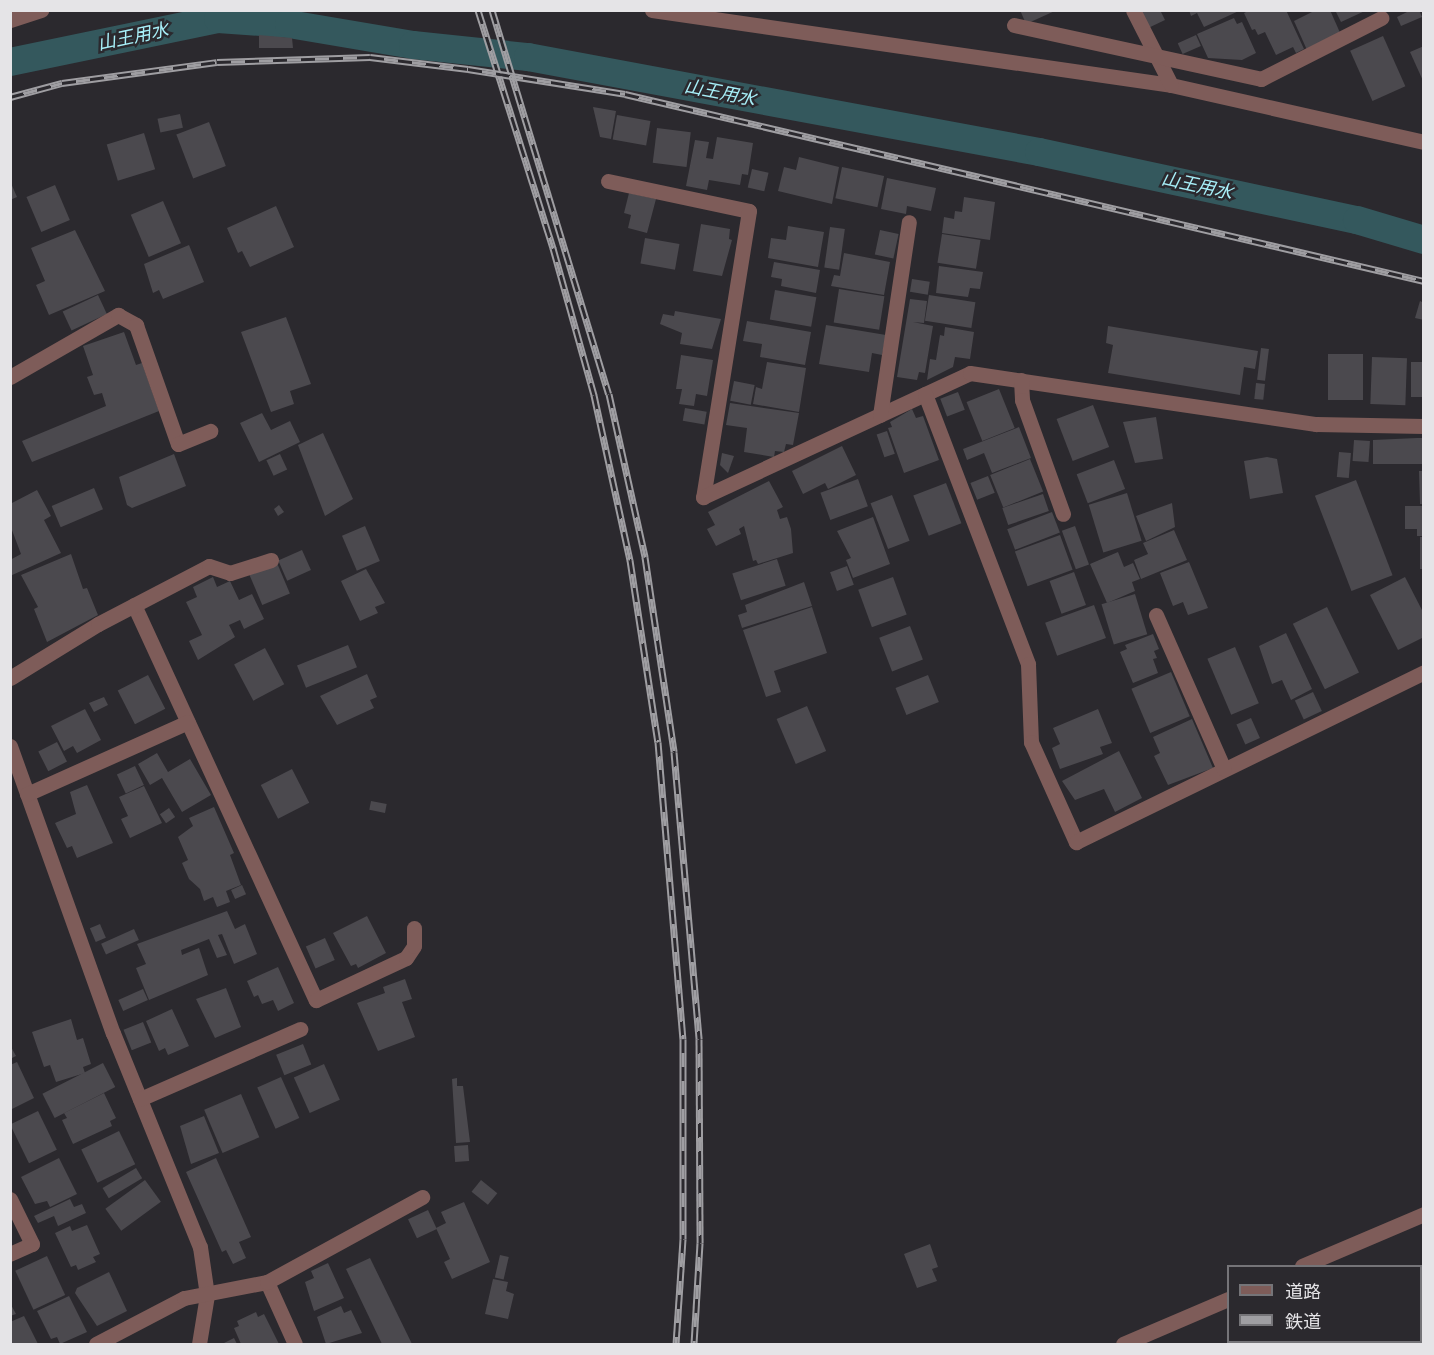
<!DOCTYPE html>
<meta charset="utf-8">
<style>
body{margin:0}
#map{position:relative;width:1434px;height:1355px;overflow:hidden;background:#2b292e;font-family:"PT Sans Narrow","Noto Sans JP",sans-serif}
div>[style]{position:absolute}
.canal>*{height:28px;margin:-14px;padding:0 14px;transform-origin:14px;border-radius:14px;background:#34585d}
.building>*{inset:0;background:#4b494e;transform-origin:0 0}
.lane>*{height:15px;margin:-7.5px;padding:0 7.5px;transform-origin:7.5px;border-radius:7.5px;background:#7e5c59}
.street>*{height:15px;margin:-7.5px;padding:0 7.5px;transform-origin:7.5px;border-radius:7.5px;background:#7e5c59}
.rail>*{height:7px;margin-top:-3.5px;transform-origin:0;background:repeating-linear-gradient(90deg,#2b292e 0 14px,#9f9ea2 0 28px);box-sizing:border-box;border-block:2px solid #9f9ea2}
span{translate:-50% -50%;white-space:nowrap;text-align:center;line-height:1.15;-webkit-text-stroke:5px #2b292e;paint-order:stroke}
.water-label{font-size:18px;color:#a7eff8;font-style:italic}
.frame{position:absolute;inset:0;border:12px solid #e5e4e7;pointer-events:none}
.legend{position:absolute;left:1227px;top:1265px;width:195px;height:78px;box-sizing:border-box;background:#2b292e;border:2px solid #757478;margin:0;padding:8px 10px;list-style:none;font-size:18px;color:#e5e4e7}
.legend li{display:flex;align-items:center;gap:12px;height:30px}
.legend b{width:30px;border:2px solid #757478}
</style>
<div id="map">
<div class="canal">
<i style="left:10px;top:62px;width:212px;rotate:-11.7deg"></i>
<i style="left:218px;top:19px;width:71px;rotate:4deg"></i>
<i style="left:289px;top:24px;width:126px;rotate:9.6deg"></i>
<i style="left:413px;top:45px;width:116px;rotate:6deg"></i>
<i style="left:528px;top:57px;width:520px;rotate:10.53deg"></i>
<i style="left:1039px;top:152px;width:325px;rotate:12.1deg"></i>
<i style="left:1357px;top:220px;width:70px;rotate:16.6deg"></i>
</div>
<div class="building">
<i style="clip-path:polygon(1020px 10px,1057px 10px,1026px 24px)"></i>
<i style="clip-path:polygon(1135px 10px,1160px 10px,1165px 20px,1144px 30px)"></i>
<i style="clip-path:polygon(1189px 10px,1241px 10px,1204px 27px,1197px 13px,1191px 16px)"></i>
<i style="clip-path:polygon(1250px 10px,1286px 10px,1304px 49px,1296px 53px,1293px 47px,1276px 55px,1265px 32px,1258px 35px,1255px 29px,1252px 30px,1244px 13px)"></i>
<i style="clip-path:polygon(1316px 10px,1330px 10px,1341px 35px,1307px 50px,1294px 21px)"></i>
<i style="clip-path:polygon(1335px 10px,1367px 10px,1341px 22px)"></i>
<i style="clip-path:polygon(1411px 10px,1419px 10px,1422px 17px,1401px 26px,1397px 17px)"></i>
<i style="clip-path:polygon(1234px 18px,1237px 24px,1242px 22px,1256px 53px,1242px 60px,1208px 58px,1197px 34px)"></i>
<i style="clip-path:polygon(259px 35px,292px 38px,293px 48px,259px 48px)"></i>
<i style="left:1196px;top:35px;width:12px;height:20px;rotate:66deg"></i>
<i style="left:1383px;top:36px;width:55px;height:36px;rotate:66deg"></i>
<i style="clip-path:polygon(1424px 46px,1424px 83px,1410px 52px)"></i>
<i style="clip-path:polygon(593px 107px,616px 111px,611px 139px,600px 137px)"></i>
<i style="left:180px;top:114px;width:14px;height:23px;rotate:78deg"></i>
<i style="left:617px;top:115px;width:34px;height:25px;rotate:10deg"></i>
<i style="left:209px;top:122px;width:47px;height:35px;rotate:69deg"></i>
<i style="left:657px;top:128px;width:34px;height:35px;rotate:7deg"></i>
<i style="left:144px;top:133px;width:38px;height:39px;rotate:73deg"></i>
<i style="clip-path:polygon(717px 137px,753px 143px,748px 175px,742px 174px,740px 185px,709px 180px,707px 190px,686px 186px,695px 140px,709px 142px,706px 158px,713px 159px)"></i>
<i style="clip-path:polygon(799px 157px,839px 167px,832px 204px,778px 191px,784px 167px,796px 170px)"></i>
<i style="left:842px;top:167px;width:43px;height:32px;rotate:12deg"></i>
<i style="left:752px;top:169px;width:17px;height:19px;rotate:13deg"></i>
<i style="clip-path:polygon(887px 178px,936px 188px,931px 211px,907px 206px,906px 214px,881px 209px)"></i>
<i style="clip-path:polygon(10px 181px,17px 197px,10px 200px)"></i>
<i style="left:55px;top:185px;width:38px;height:31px;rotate:67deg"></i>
<i style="clip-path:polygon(629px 193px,656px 199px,647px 233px,628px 228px,631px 215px,624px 213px)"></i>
<i style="clip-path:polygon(964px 197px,995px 202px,990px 240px,942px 233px,944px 217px,954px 219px,955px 211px,962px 212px)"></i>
<i style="left:163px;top:201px;width:46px;height:35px;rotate:67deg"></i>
<i style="clip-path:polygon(276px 206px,294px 247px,250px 267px,242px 251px,238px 253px,227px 228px)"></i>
<i style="clip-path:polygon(701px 224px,730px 229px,729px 239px,732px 240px,722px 276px,693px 271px)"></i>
<i style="clip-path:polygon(788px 226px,824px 232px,818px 267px,768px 258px,771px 238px,786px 240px)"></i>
<i style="left:830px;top:227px;width:15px;height:41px;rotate:8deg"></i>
<i style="clip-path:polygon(75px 230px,105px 291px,49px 315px,36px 285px,45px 281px,31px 248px)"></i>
<i style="left:880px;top:230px;width:19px;height:25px;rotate:12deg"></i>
<i style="left:942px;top:234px;width:39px;height:29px;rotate:9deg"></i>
<i style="left:645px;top:238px;width:35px;height:26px;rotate:10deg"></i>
<i style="clip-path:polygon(189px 245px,204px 282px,163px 299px,159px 290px,153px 293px,144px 264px)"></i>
<i style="clip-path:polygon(844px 253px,890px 262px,884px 295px,831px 286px,834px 275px,840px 276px)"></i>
<i style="clip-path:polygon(774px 262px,820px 270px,816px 293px,781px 286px,782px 279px,771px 277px)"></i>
<i style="clip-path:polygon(939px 266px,983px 272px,980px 289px,970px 288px,968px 297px,936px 293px)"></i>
<i style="left:912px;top:279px;width:18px;height:13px;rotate:9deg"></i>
<i style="left:839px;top:289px;width:46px;height:34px;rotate:9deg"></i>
<i style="left:775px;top:290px;width:42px;height:30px;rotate:10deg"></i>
<i style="left:98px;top:295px;width:21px;height:39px;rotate:65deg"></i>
<i style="left:929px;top:295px;width:47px;height:26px;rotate:9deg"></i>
<i style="clip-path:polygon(910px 299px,927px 301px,924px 323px,913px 322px,933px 326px,925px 373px,919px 372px,917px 380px,897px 377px)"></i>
<i style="clip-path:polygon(1420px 301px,1424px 303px,1424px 320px,1415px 318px)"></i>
<i style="clip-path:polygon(675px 311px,721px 319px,712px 349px,680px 344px,682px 333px,660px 324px,663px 314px,674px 316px)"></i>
<i style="clip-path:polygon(286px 317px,311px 384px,290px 391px,294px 404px,271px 412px,241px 332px)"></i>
<i style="clip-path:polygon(747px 321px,811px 332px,805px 365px,760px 357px,762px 344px,743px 341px)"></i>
<i style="clip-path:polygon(826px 325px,886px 335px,882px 355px,872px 353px,869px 372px,819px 364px)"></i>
<i style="clip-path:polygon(1108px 326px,1258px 351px,1255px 369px,1244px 367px,1240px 395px,1108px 373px,1113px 345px,1106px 343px)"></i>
<i style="clip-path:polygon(945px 327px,974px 332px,970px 359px,955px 357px,953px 367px,927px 380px,930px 359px,936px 360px,940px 335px,944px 336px)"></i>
<i style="clip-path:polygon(124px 332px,136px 365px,142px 363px,159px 411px,32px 462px,22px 441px,106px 406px,102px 393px,94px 395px,87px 377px,93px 375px,83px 346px)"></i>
<i style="left:1261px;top:348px;width:8px;height:32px;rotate:7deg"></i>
<i style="left:1328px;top:354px;width:35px;height:46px"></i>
<i style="clip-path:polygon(681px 355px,713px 360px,707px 396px,696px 394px,694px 406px,679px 404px,682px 389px,676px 389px)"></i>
<i style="left:1372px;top:357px;width:35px;height:47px;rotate:2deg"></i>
<i style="clip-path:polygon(767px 362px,806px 368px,799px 412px,753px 404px,756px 387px,762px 389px)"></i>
<i style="left:1411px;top:362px;width:13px;height:35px"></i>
<i style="left:734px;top:381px;width:21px;height:20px;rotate:11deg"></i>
<i style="left:1256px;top:383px;width:9px;height:16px;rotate:6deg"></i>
<i style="left:999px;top:389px;width:42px;height:35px;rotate:68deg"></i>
<i style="left:958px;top:392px;width:19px;height:19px;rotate:69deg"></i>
<i style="clip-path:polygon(730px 403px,799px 413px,793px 445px,786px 444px,784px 452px,775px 451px,774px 457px,744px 452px,747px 428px,726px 425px)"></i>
<i style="left:1093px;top:405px;width:45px;height:39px;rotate:69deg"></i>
<i style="left:685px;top:408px;width:22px;height:13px;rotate:10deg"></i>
<i style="clip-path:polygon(912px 409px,916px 418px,923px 416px,939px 460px,904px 473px,888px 428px,892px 427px,890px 422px)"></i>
<i style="clip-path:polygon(262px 413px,271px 430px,290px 421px,300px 442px,259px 462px,240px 423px)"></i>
<i style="clip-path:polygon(1156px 417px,1163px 459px,1135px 463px,1123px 422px)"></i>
<i style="clip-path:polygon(1019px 427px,1031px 458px,992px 473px,984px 453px,967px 460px,963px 449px)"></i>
<i style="left:887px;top:431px;width:24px;height:11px;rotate:71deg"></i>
<i style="clip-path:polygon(323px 433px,353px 499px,325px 516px,298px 445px)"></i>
<i style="clip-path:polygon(1417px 438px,1424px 438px,1424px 464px,1373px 464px,1373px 440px)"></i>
<i style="left:1354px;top:440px;width:16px;height:21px;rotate:4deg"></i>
<i style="clip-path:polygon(842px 446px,856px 475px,828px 489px,825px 483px,803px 494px,792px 471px)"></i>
<i style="left:1339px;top:452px;width:12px;height:25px;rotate:5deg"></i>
<i style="clip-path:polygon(722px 453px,734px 456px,728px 473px,720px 465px)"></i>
<i style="clip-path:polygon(174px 454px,186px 486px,132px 508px,127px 505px,119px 477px)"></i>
<i style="left:280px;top:454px;width:17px;height:15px;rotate:65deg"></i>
<i style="clip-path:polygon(1267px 457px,1277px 459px,1283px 493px,1250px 499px,1244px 461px)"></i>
<i style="left:1030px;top:459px;width:35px;height:43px;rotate:68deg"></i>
<i style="left:1114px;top:460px;width:31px;height:40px;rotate:69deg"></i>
<i style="clip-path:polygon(1419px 471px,1424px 471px,1424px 504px,1420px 504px)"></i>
<i style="left:988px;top:476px;width:18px;height:19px;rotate:68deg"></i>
<i style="left:858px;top:479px;width:29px;height:40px;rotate:70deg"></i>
<i style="left:1356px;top:480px;width:102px;height:44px;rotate:69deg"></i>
<i style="clip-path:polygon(769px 481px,783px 507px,777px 510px,780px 519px,787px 517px,791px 529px,793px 553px,758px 564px,756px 560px,753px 561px,744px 526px,739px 529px,741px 534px,716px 546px,707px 529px,715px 525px,708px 512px)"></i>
<i style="left:946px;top:483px;width:43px;height:35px;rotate:69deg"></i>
<i style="left:94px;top:488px;width:23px;height:46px;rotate:67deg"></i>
<i style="clip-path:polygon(37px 490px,51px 516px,44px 520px,61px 553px,10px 576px,10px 560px,21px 554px,10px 525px,10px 504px)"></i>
<i style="left:1127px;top:493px;width:50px;height:40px;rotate:73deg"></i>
<i style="left:1043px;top:494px;width:18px;height:43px;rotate:71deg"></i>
<i style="left:892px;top:495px;width:49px;height:23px;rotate:69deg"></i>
<i style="clip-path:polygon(1172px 503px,1175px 527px,1146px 541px,1136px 516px)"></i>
<i style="clip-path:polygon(279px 505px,284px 512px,278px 516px,274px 509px)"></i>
<i style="clip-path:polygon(1405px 506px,1424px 506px,1424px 536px,1417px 536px,1417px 529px,1405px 529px)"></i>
<i style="left:1052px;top:512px;width:22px;height:48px;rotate:69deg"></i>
<i style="clip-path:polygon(873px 517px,890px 564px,853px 578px,846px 560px,851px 558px,837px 531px)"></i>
<i style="left:365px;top:526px;width:38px;height:25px;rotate:67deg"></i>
<i style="left:1075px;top:526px;width:41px;height:14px;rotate:70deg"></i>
<i style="clip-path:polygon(1174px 530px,1187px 560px,1141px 579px,1134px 560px,1148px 554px,1143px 543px)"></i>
<i style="left:1060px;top:535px;width:37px;height:48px;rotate:70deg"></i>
<i style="left:1420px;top:537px;width:4px;height:32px"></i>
<i style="left:302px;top:550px;width:22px;height:26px;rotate:66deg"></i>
<i style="clip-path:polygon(1118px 552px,1124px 567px,1133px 563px,1140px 579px,1132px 582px,1135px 591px,1107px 603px,1090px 564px)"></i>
<i style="clip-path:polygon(71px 554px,83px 589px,87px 588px,98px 615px,47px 642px,34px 609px,38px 607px,21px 575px)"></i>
<i style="left:777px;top:559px;width:28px;height:47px;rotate:72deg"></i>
<i style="clip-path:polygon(1189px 562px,1208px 608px,1188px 615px,1183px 602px,1173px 606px,1160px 573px)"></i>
<i style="left:277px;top:563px;width:33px;height:30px;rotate:67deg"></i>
<i style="left:847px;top:566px;width:20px;height:18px;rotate:70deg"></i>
<i style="clip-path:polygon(366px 569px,385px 603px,375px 607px,378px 613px,360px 621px,341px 581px)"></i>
<i style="left:1074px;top:572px;width:35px;height:26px;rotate:70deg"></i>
<i style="clip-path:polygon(213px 577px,217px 587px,230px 581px,239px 600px,252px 594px,264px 619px,244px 629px,240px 620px,229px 625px,235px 637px,198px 660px,189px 641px,202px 635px,186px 602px,197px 597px,193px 587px)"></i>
<i style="left:893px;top:577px;width:40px;height:37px;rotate:70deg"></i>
<i style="clip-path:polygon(1405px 577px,1424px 614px,1424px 637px,1398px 650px,1370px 595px)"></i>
<i style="clip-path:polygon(804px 582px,812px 606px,742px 628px,738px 615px,747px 612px,745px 605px)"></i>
<i style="left:1135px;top:594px;width:42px;height:35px;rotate:73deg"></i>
<i style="left:1094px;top:605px;width:35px;height:52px;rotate:70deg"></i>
<i style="clip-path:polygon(812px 607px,827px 653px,774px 671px,781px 692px,766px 697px,743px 630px)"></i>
<i style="left:1327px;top:607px;width:73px;height:38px;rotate:64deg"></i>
<i style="left:910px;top:626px;width:36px;height:33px;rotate:69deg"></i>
<i style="clip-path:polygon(1286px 633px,1312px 689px,1291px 700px,1282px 680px,1272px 684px,1259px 646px)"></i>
<i style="clip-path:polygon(1153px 634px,1159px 649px,1154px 651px,1157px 658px,1153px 659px,1158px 673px,1133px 683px,1120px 652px,1127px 649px,1125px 645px)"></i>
<i style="left:348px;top:645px;width:24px;height:55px;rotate:68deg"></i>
<i style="left:1235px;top:647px;width:61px;height:30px;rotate:67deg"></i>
<i style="left:265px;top:648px;width:41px;height:35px;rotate:62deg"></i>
<i style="left:1171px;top:672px;width:48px;height:43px;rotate:67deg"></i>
<i style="clip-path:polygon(367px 674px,377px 697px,370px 700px,374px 708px,337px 725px,320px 696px)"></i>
<i style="left:148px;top:675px;width:38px;height:34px;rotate:63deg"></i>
<i style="left:928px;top:675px;width:29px;height:35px;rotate:68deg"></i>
<i style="left:1313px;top:692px;width:21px;height:20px;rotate:65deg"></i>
<i style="clip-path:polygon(104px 697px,108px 705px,94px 712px,89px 703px)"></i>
<i style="left:807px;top:706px;width:49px;height:33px;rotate:67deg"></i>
<i style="clip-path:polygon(85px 709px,101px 740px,77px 753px,73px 746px,64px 751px,51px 726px)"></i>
<i style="clip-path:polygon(1098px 709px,1112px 743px,1100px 747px,1103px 754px,1060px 769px,1052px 748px,1060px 744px,1053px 728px)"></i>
<i style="left:1251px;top:718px;width:22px;height:16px;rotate:66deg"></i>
<i style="clip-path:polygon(1192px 719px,1213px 768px,1168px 785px,1154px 756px,1160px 753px,1153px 737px)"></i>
<i style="left:57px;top:742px;width:22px;height:21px;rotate:63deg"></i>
<i style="clip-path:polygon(1119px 751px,1142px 798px,1115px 812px,1104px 789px,1075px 800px,1062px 781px)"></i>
<i style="clip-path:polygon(157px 753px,168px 772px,190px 759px,211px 795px,182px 812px,162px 778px,150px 785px,138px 764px)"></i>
<i style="left:135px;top:766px;width:21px;height:20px;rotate:65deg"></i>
<i style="left:292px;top:769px;width:38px;height:35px;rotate:63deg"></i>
<i style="clip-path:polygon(87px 785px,113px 843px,77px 858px,72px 846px,67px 848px,55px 823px,76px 814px,70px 792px)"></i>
<i style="clip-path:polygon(144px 786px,162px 823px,130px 838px,121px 819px,128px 816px,119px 797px)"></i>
<i style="left:371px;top:801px;width:16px;height:9px;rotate:11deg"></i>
<i style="clip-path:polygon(214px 807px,234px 853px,230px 855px,241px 885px,226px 891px,230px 902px,217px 907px,213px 897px,204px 901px,200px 889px,189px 879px,182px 863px,188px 860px,178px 837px,193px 826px,189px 818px)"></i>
<i style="left:169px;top:808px;width:11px;height:11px;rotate:56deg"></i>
<i style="left:242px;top:885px;width:10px;height:12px;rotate:66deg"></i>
<i style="clip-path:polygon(227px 911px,235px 929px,245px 924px,257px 954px,234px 964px,222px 934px,218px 935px,227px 955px,217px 958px,209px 939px,181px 950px,182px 955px,199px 948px,208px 975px,149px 1000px,136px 968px,146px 964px,137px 944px)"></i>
<i style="clip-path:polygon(367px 916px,386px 953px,358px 968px,356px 964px,351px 966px,333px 933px)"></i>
<i style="left:100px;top:924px;width:15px;height:11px;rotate:67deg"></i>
<i style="left:134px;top:929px;width:12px;height:36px;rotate:66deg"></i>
<i style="left:325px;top:938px;width:24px;height:21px;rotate:66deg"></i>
<i style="clip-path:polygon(278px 967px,294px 1003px,278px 1011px,273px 1000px,262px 1004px,258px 995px,254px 997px,247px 981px)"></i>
<i style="clip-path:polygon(405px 979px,412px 999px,402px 1002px,415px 1037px,378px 1051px,357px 1003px,385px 993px,383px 987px)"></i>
<i style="clip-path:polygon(226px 988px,241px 1027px,215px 1038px,196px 999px)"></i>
<i style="left:143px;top:989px;width:12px;height:27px;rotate:66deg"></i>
<i style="clip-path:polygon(172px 1009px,189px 1046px,168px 1055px,165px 1048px,159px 1051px,146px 1021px)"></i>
<i style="clip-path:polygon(71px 1019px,77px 1040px,83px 1038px,91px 1064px,83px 1067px,85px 1073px,56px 1082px,50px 1065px,44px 1067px,32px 1032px)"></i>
<i style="left:143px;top:1022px;width:22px;height:21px;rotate:68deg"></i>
<i style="left:303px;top:1044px;width:22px;height:29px;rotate:68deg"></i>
<i style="clip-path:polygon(10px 1045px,16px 1056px,10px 1059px)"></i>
<i style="clip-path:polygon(17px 1062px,34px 1098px,10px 1110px,10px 1065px)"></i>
<i style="left:103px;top:1063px;width:27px;height:68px;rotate:63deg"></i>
<i style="left:324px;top:1064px;width:39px;height:33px;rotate:66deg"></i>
<i style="left:281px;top:1077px;width:45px;height:26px;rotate:66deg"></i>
<i style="clip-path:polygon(457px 1078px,457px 1086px,463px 1086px,470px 1142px,456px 1143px,452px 1079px)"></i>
<i style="clip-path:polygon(104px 1093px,116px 1118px,110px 1121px,112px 1126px,73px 1144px,62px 1120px,67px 1118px,64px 1113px)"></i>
<i style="left:241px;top:1094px;width:47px;height:40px;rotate:67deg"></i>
<i style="left:38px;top:1111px;width:43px;height:31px;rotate:64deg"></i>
<i style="clip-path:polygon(204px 1116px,219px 1153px,191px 1164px,180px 1126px)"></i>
<i style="left:119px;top:1131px;width:37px;height:42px;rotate:64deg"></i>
<i style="left:468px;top:1145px;width:16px;height:14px;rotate:86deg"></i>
<i style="clip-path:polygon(59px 1158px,77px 1194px,50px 1207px,47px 1201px,35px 1204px,21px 1177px)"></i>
<i style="clip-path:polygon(216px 1158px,251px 1237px,239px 1242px,246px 1258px,233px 1264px,226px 1250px,222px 1252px,186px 1172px)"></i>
<i style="left:136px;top:1168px;width:12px;height:39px;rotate:59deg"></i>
<i style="left:145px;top:1180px;width:27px;height:49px;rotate:54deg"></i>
<i style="left:481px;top:1180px;width:21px;height:15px;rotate:39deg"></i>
<i style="clip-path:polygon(70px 1199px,74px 1207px,82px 1204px,86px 1213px,58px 1226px,54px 1216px,38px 1223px,34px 1216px)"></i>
<i style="clip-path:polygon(464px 1202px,490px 1262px,452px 1279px,444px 1262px,450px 1259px,436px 1228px,446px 1223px,441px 1212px)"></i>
<i style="left:428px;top:1210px;width:21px;height:22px;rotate:65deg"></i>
<i style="clip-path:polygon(87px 1225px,100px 1254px,93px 1257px,96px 1262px,78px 1270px,76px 1265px,71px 1267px,55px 1233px,70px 1226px,72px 1231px)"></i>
<i style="clip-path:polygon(930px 1244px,938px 1267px,932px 1269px,937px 1281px,917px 1288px,904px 1254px)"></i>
<i style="left:500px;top:1255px;width:9px;height:23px;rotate:13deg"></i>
<i style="left:47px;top:1256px;width:43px;height:35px;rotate:65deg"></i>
<i style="clip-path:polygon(370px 1258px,412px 1344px,382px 1344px,346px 1269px)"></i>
<i style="clip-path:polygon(328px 1263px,344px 1298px,314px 1311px,305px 1282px,314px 1278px,311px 1271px)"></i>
<i style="clip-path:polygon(109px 1272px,127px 1311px,97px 1326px,75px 1293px,77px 1288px)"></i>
<i style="clip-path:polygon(493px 1279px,508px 1282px,506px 1291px,514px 1294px,508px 1319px,485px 1314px)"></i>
<i style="clip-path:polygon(69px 1296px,87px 1332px,60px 1344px,57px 1337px,51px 1339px,37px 1311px)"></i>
<i style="clip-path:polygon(1420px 1300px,1424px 1344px,1365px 1344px,1364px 1342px,1420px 1342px)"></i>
<i style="clip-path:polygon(10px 1303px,16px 1314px,10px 1316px)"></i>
<i style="clip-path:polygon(341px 1306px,344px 1313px,351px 1310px,362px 1333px,326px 1344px,317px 1317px)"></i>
<i style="clip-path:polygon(256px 1312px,258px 1317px,264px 1314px,279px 1344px,241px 1344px,234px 1328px,239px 1326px,237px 1321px)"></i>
<i style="clip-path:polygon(24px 1316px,38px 1344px,10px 1344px,10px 1322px)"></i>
<i style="clip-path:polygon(234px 1338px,237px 1344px,222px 1344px)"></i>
<i style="left:1299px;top:1342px;width:64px;height:2px"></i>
</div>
<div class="lane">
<i style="left:1302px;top:1266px;width:133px;rotate:-23.1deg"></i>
<i style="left:1123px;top:1344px;width:114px;rotate:-23.2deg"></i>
</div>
<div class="street">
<i style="left:652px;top:10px;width:524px;rotate:8.22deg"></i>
<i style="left:1171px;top:85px;width:259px;rotate:12.7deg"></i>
<i style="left:1133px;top:10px;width:84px;rotate:63.1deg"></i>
<i style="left:10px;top:20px;width:33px;rotate:-18deg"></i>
<i style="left:1014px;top:25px;width:253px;rotate:12.3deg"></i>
<i style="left:1261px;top:79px;width:135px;rotate:-26.9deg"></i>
<i style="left:608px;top:181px;width:144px;rotate:12deg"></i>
<i style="left:749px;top:211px;width:290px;rotate:99.1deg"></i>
<i style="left:703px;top:497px;width:294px;rotate:-24.9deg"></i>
<i style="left:970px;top:373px;width:350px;rotate:8.4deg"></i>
<i style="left:1316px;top:424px;width:108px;rotate:1.1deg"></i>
<i style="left:10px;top:377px;width:125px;rotate:-29.9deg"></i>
<i style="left:118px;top:315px;width:21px;rotate:29deg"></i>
<i style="left:136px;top:325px;width:126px;rotate:70.6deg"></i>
<i style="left:178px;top:444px;width:35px;rotate:-22deg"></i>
<i style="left:1021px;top:380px;width:20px;rotate:87deg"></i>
<i style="left:1022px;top:400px;width:121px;rotate:70.2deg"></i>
<i style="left:925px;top:394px;width:289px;rotate:69.1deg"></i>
<i style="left:1028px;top:664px;width:78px;rotate:87.8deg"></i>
<i style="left:1031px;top:742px;width:110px;rotate:65.8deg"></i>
<i style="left:1076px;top:842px;width:387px;rotate:-26deg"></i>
<i style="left:880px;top:415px;width:195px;rotate:-81.5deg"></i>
<i style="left:134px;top:605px;width:435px;rotate:65.3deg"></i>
<i style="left:316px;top:1000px;width:99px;rotate:-25deg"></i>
<i style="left:406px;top:958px;width:14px;rotate:-56deg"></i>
<i style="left:414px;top:946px;width:18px;rotate:-90deg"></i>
<i style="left:1156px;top:615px;width:168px;rotate:66.2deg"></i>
<i style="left:10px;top:678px;width:103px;rotate:-31.5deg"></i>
<i style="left:98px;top:624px;width:125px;rotate:-27.6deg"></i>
<i style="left:209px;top:566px;width:22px;rotate:18deg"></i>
<i style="left:230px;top:573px;width:43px;rotate:-17.6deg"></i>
<i style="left:10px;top:746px;width:305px;rotate:70.3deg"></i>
<i style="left:113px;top:1033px;width:231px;rotate:67.9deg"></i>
<i style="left:200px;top:1247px;width:49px;rotate:81.7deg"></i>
<i style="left:207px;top:1295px;width:50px;rotate:99.3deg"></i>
<i style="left:27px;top:794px;width:176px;rotate:-24.1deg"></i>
<i style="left:140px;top:1099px;width:175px;rotate:-23.6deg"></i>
<i style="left:10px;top:1199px;width:50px;rotate:63.9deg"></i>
<i style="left:32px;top:1244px;width:24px;rotate:156deg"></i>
<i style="left:267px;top:1282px;width:68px;rotate:65.7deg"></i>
<i style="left:96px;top:1344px;width:99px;rotate:-27.6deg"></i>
<i style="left:184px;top:1298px;width:85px;rotate:-10.9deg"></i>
<i style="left:267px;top:1282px;width:177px;rotate:-28.7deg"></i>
</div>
<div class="rail">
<i style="left:478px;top:10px;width:250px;rotate:72.5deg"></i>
<i style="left:553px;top:248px;width:153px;rotate:74.4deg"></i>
<i style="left:594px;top:395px;width:169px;rotate:77.7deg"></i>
<i style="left:630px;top:560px;width:184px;rotate:81.3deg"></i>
<i style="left:658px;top:742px;width:298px;rotate:85.2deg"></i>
<i style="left:683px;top:1039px;width:200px;rotate:90deg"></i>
<i style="left:683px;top:1239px;width:105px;rotate:93.8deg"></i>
<i style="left:492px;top:10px;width:401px;rotate:73.1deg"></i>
<i style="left:609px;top:394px;width:167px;rotate:77.5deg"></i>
<i style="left:645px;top:557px;width:197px;rotate:81.5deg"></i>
<i style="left:674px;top:752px;width:288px;rotate:85deg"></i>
<i style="left:699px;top:1039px;width:204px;rotate:89.7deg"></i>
<i style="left:700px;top:1243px;width:101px;rotate:93.4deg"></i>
<i style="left:10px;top:97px;width:54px;rotate:-15.1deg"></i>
<i style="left:62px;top:83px;width:156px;rotate:-7.7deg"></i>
<i style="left:217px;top:62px;width:153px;rotate:-1.9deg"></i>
<i style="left:370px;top:57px;width:99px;rotate:7deg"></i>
<i style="left:468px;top:69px;width:159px;rotate:9deg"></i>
<i style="left:625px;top:94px;width:821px;rotate:13.17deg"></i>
</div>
<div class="water-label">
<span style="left:133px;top:37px;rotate:-12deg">山王用水</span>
<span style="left:720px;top:93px;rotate:11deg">山王用水</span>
<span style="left:1197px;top:186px;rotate:12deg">山王用水</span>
</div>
<div class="frame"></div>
<ul class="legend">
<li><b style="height:8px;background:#7e5c59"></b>道路</li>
<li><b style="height:8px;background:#9f9ea2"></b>鉄道</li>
</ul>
</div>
